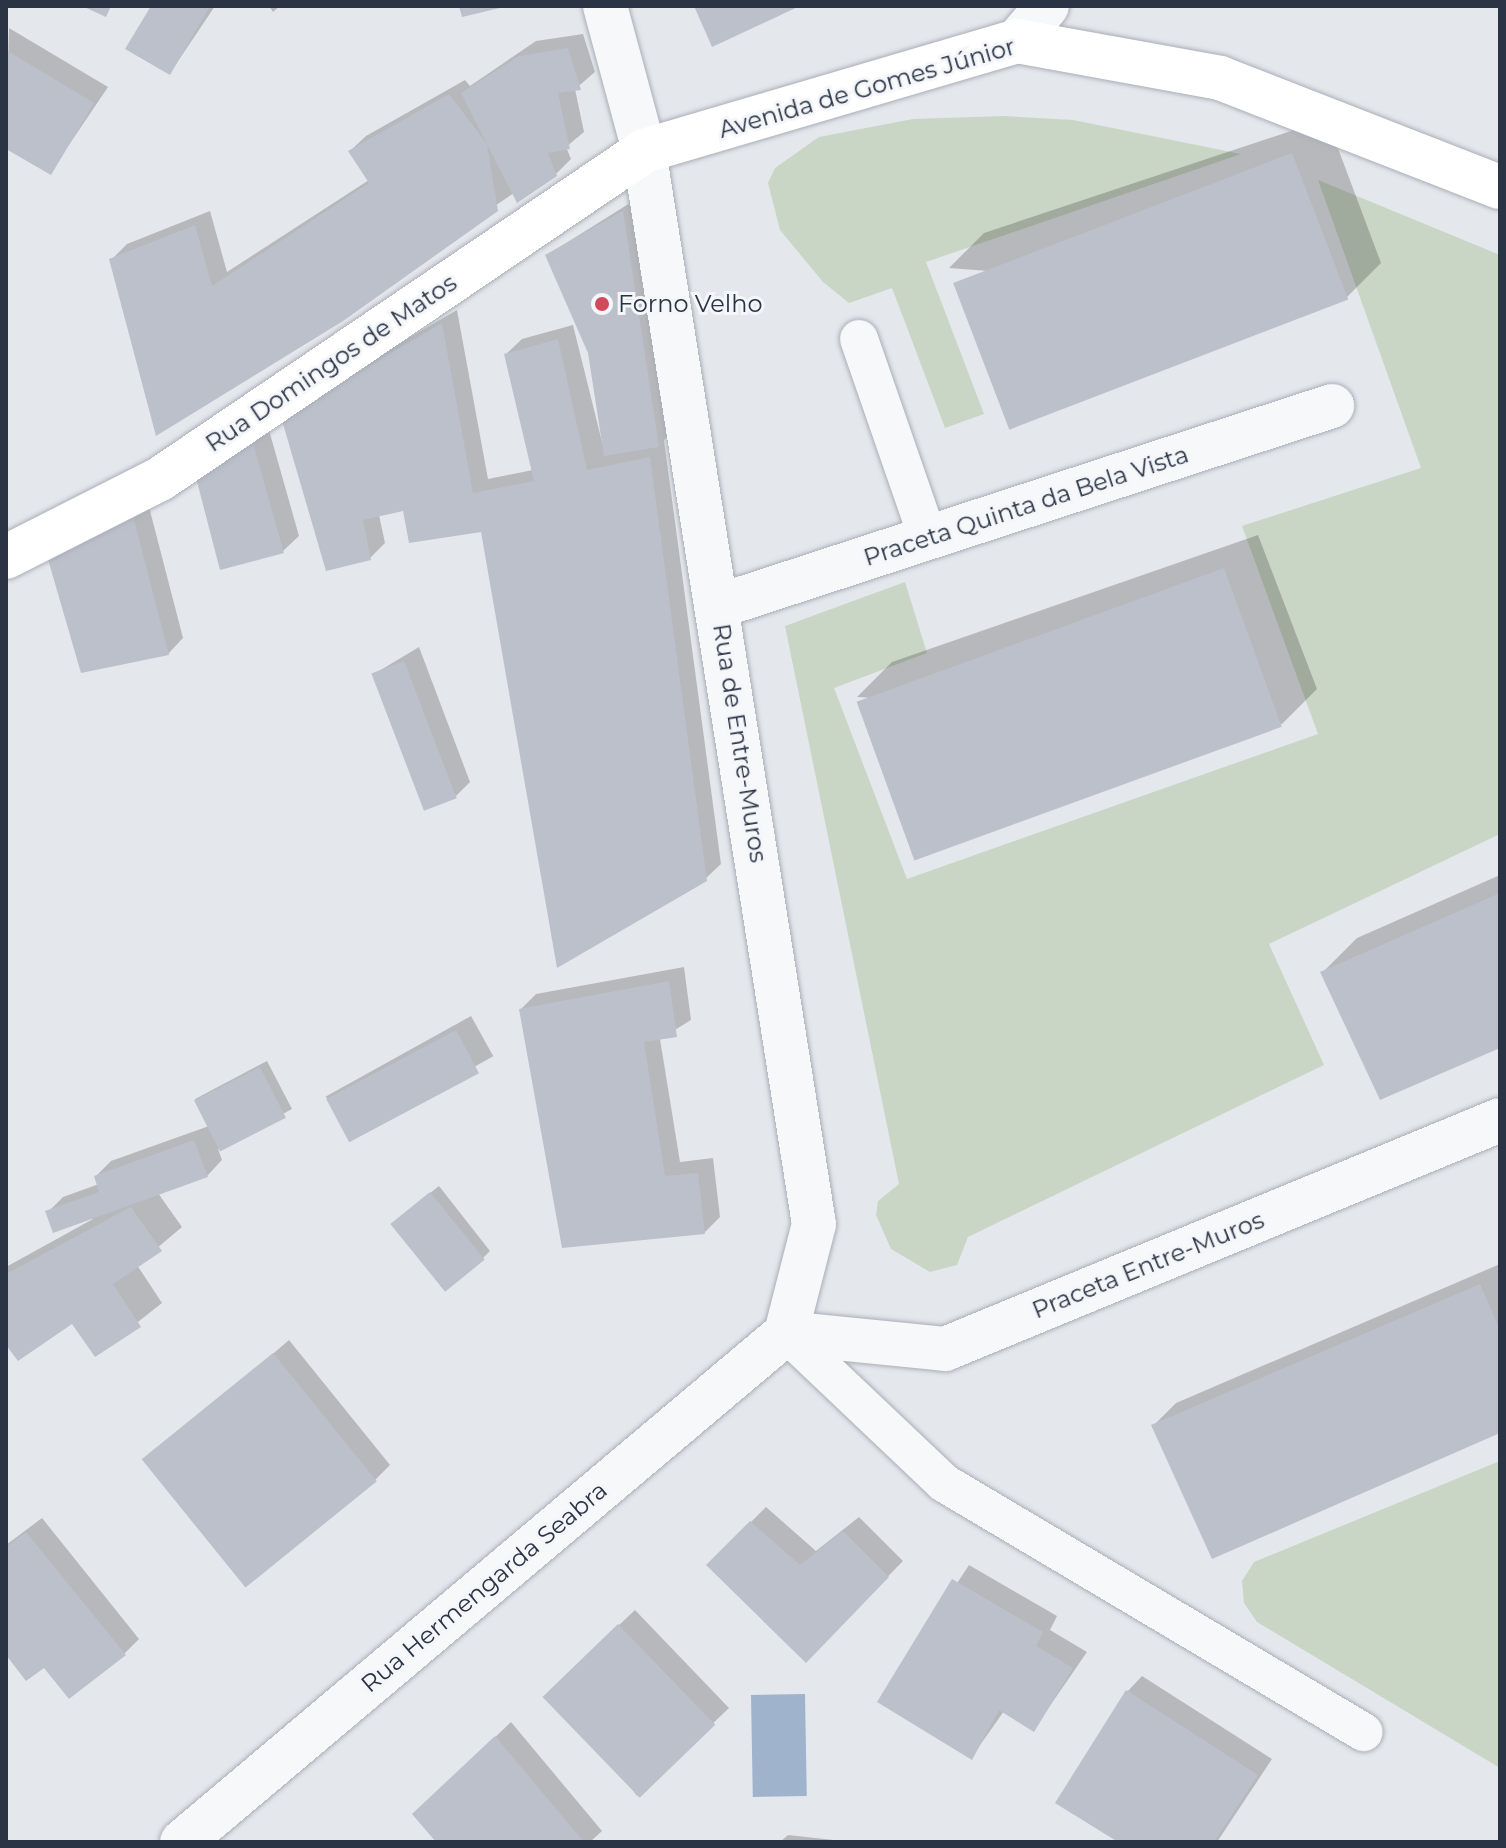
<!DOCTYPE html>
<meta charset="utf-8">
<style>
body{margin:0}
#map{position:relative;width:1506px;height:1848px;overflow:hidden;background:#e4e7ec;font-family:Montserrat,sans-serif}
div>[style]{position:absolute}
.green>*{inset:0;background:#c9d6c5}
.water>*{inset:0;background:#9fb4cc;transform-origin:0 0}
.shadow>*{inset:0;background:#0003;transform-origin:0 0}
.building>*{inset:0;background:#bbc0ca;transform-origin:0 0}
.roads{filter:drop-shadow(0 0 2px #a9aeb7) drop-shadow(0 0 2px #a9aeb7)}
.lane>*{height:38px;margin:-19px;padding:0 19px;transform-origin:19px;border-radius:19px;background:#f7f8fa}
.street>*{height:44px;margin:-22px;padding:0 22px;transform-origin:22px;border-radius:22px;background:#f7f8fa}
.secondary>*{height:44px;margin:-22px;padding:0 22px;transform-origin:22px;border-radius:22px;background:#fff}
.dots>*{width:22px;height:22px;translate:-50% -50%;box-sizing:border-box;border:4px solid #f4f6f9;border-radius:50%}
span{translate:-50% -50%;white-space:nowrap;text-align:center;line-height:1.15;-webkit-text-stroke:6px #f4f6f9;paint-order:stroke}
.street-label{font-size:24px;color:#2b3445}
.poi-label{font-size:24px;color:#2b3445}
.left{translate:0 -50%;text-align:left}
.frame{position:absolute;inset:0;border:8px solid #2b3445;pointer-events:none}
</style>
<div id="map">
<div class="green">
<i style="clip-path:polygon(1003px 116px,1073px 120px,1241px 154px,926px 262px,984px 414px,945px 428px,892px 288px,849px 303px,823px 282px,780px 230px,768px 183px,775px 168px,819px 137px,913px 119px)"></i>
<i style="clip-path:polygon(1318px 180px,1500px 255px,1500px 834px,1269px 944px,1324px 1065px,968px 1237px,957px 1265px,930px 1272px,891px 1249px,876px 1215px,878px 1201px,899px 1184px,785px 626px,905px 582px,927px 653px,834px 688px,907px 879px,1318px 734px,1242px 526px,1421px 468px)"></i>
<i style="clip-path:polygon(1500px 1461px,1500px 1768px,1257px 1622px,1244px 1603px,1242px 1581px,1254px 1562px)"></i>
</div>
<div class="water">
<i style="left:805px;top:1694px;width:102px;height:54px;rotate:89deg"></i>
</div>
<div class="shadow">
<i style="clip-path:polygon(153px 6px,215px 6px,170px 73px)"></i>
<i style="clip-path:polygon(269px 6px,280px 6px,273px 12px)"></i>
<i style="clip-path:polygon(9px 28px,108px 87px,50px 173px,6px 146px)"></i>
<i style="clip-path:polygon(583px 34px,595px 72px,575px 89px,584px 132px,566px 147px,571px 159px,555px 175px,514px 193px,158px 433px,111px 260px,127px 244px,210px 211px,227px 272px,369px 180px,350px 151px,366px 136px,465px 80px,470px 86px,536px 41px)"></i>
<i style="clip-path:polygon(1327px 119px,1381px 263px,1346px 298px,949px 268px,984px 233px)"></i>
<i style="clip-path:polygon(638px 198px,674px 430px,664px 440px,721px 864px,705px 879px,482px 529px,405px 509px,379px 515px,385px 543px,370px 558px,298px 402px,457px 310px,488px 479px,533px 470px,506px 354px,522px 339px,573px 325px,606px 458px,590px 353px,547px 255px)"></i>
<i style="clip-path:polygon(267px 423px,299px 536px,283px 551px,196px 471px)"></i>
<i style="clip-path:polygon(147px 499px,183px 638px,168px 654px,65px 542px)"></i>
<i style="clip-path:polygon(1258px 535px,1317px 689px,1282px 724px,857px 697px,892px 662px)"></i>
<i style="clip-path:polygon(419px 647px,470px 782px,455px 797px,374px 674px)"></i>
<i style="clip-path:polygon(1500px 875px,1500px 1045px,1322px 973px,1357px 938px)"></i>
<i style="clip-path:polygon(684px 967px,691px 1020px,660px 1039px,680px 1162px,713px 1158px,720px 1217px,705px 1232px,521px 1009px,536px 994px)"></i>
<i style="left:471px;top:1016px;width:46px;height:166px;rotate:61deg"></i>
<i style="clip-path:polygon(267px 1061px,292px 1109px,218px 1149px,222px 1160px,207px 1176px,158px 1193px,182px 1227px,137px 1265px,162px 1303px,96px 1355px,73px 1321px,6px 1344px,6px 1267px,93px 1219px,48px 1212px,63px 1197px,99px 1184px,96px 1176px,111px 1161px,209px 1126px,195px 1099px)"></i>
<i style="clip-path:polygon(439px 1186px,490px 1251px,483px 1258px,400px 1217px)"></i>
<i style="clip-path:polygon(1500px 1264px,1500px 1431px,1154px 1425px,1176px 1403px)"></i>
<i style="clip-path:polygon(289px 1340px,390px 1465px,375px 1480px,147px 1462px)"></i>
<i style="clip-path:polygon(766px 1507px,816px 1551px,859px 1517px,903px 1561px,806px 1660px,708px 1565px)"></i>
<i style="clip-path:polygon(42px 1518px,139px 1639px,124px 1654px,44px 1665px,6px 1652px,6px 1545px)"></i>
<i style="clip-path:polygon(969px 1565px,1057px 1616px,1050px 1630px,1087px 1652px,1034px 1729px,1004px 1711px,971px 1758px,880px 1701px)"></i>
<i style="clip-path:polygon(635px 1610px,729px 1708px,637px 1796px,560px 1681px)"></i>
<i style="clip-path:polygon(1142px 1676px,1272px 1759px,1217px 1842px,1120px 1842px,1127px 1692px)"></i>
<i style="clip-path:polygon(511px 1722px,602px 1831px,590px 1842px,438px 1842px,430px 1799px)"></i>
<i style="clip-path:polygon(788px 1835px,852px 1842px,780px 1842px)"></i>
</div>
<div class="building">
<i style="clip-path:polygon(82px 6px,111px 6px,106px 17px)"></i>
<i style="clip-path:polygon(151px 6px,210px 6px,170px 75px,125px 49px)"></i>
<i style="clip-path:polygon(459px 6px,504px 6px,504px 7px,462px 17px)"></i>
<i style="clip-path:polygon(694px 6px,800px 6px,712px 47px)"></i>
<i style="clip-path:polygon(568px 48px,581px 90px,558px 93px,570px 149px,548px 153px,557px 176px,517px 203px,461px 93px,519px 56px)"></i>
<i style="clip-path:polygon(6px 50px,94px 103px,51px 175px,6px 149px)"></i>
<i style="clip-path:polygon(449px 94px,487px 144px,498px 211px,343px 321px,156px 436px,109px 259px,195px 225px,212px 286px,369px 183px,348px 151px)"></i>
<i style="left:1292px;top:153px;width:157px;height:363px;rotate:69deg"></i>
<i style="clip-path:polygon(623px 211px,659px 447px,604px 456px,588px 353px,545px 255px)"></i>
<i style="clip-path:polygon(442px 323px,473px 493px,534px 481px,504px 354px,558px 339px,587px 470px,650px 457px,707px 881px,557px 968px,481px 532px,409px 543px,403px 511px,363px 520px,371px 560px,326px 571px,281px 417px)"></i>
<i style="clip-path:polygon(251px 436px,284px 553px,220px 570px,194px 470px)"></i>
<i style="clip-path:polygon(132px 512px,169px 655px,81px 673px,47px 556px)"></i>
<i style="left:1224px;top:568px;width:169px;height:391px;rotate:70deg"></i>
<i style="left:404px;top:661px;width:147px;height:35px;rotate:69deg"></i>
<i style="clip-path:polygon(1500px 893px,1500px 1048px,1380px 1100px,1320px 972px)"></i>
<i style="clip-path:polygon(669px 981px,677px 1037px,644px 1042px,665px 1176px,698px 1173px,705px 1234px,562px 1248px,519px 1009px)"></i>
<i style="left:456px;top:1030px;width:49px;height:147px;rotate:62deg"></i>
<i style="left:260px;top:1067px;width:57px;height:74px;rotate:63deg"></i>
<i style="clip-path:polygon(194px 1140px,208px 1177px,53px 1233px,45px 1211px,99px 1192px,94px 1176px)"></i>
<i style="left:430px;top:1192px;width:87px;height:51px;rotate:51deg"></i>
<i style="clip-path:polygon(131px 1207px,162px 1251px,113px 1284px,141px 1327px,95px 1357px,72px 1324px,18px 1361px,6px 1345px,6px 1274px)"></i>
<i style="clip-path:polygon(1480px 1284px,1500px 1330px,1500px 1433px,1212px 1559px,1151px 1425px)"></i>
<i style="left:273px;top:1353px;width:165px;height:169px;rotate:51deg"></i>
<i style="clip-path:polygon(750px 1521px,800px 1565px,843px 1531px,889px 1577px,806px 1663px,706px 1565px)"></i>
<i style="clip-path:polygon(26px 1532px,126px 1655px,69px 1699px,44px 1668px,26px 1681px,6px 1655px,6px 1547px)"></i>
<i style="clip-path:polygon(952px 1579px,1043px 1632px,1036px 1646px,1073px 1668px,1034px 1732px,999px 1710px,972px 1760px,877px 1702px)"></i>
<i style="left:618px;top:1624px;width:140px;height:105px;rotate:46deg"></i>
<i style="clip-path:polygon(1126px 1690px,1258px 1775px,1214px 1842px,1118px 1842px,1055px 1803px)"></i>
<i style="clip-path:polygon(495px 1736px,584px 1842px,436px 1842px,412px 1814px)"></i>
</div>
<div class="roads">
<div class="lane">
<i style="left:859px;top:339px;width:211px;rotate:70.9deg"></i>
<i style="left:786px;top:1333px;width:218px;rotate:43.5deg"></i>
<i style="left:944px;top:1483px;width:488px;rotate:30.7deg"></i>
</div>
<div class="street">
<i style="left:605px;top:6px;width:150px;rotate:74.9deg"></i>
<i style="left:644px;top:151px;width:1086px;rotate:81deg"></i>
<i style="left:814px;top:1224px;width:113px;rotate:104.4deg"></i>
<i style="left:1017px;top:41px;width:46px;rotate:-49.4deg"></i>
<i style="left:719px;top:606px;width:645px;rotate:-18.07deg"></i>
<i style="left:786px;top:1333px;width:160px;rotate:5.7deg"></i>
<i style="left:945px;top:1349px;width:600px;rotate:-22.42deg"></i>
<i style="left:182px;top:1842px;width:790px;rotate:-40.12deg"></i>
</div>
<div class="secondary">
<i style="left:6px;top:557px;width:173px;rotate:-26.9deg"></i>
<i style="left:160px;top:479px;width:585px;rotate:-34.12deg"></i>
<i style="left:644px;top:151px;width:389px;rotate:-16.4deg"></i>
<i style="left:1017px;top:41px;width:206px;rotate:10.3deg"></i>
<i style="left:1220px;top:78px;width:300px;rotate:21.3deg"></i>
</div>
</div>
<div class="dots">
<i style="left:602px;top:304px;background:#d1495b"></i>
</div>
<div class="street-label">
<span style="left:867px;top:88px;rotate:-16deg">Avenida de Gomes Júnior</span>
<span style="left:331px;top:363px;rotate:-34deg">Rua Domingos de Matos</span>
<span style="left:1026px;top:506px;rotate:-18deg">Praceta Quinta da Bela Vista</span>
<span style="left:740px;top:743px;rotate:81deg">Rua de Entre-Muros</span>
<span style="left:1148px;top:1265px;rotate:-22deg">Praceta Entre-Muros</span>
<span style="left:484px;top:1587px;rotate:-40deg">Rua Hermengarda Seabra</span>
</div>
<div class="poi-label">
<span class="left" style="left:618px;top:304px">Forno Velho</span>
</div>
<div class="frame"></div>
</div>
